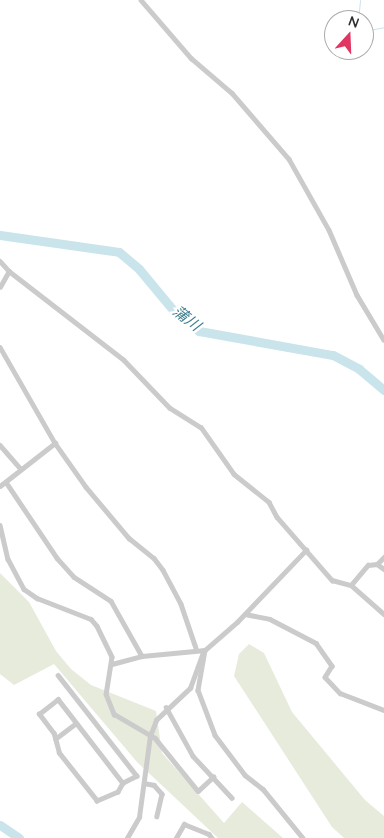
<!DOCTYPE html>
<meta charset="utf-8">
<style>
body{margin:0}
#map{position:relative;width:384px;height:838px;overflow:hidden;background:#fff;font-family:Quicksand,"Noto Sans JP",sans-serif}
div>[style]{position:absolute}
.green>*{inset:0;background:#e7ebdc}
.stream>*{height:1px;margin:-0.5px;padding:0 0.5px;transform-origin:0.5px;border-radius:0.5px;background:#c9e4eb}
.river>*{height:9px;margin:-4.5px;padding:0 4.5px;transform-origin:4.5px;border-radius:4.5px;background:#c9e4eb}
.street>*{height:4.5px;margin:-2.25px;padding:0 2.25px;transform-origin:2.25px;border-radius:2.25px;background:#cbcbcb}
span{translate:-50% -50%;white-space:nowrap;text-align:center;line-height:1.15;-webkit-text-stroke:5px #fff;paint-order:stroke}
.water-label{font-size:15px;color:#3e7e8e;font-style:italic}
.north{position:absolute;left:324px;top:10px;width:50px;height:50px;box-sizing:border-box;background:#fff;border:1px solid #ababab;border-radius:50%;rotate:20deg;font-size:14px;font-weight:700;line-height:20px;text-align:center;color:#2e2e2e}
.north::after{content:'';display:block;margin:auto;width:18px;height:22px;background:#e13562;clip-path:polygon(50% 0,100% 100%,50% 72%,0 100%)}
</style>
<div id="map">
<div class="green">
<i style="clip-path:polygon(0 573px,29px 602px,56px 651px,71px 669px,91px 685px,156px 711px,162px 753px,224px 823px,242px 802px,283px 838px,218px 838px,137px 762px,54px 664px,14px 685px,0 674px)"></i>
<i style="clip-path:polygon(249px 644px,264px 653px,292px 712px,365px 800px,384px 816px,384px 838px,344px 838px,332px 827px,234px 676px,239px 654px)"></i>
</div>
<div class="stream">
<i style="left:358px;top:20px;width:20px;rotate:-84deg"></i>
<i style="left:364px;top:31px;width:20px;rotate:-11deg"></i>
</div>
<div class="river">
<i style="left:0;top:235px;width:120px;rotate:8.1deg"></i>
<i style="left:119px;top:252px;width:26px;rotate:40deg"></i>
<i style="left:139px;top:269px;width:55px;rotate:50.2deg"></i>
<i style="left:174px;top:311px;width:32px;rotate:39deg"></i>
<i style="left:199px;top:331px;width:136px;rotate:10.2deg"></i>
<i style="left:333px;top:355px;width:30px;rotate:28deg"></i>
<i style="left:359px;top:369px;width:33px;rotate:40deg"></i>
<i style="left:0;top:825px;width:23px;rotate:34deg"></i>
</div>
<div class="street">
<i style="left:141px;top:0;width:77px;rotate:49.2deg"></i>
<i style="left:191px;top:58px;width:54px;rotate:40.5deg"></i>
<i style="left:232px;top:93px;width:87px;rotate:49.2deg"></i>
<i style="left:289px;top:159px;width:81px;rotate:60.6deg"></i>
<i style="left:329px;top:230px;width:71px;rotate:66.7deg"></i>
<i style="left:357px;top:295px;width:52px;rotate:59deg"></i>
<i style="left:0;top:261px;width:13px;rotate:48deg"></i>
<i style="left:9px;top:271px;width:145px;rotate:37.7deg"></i>
<i style="left:124px;top:360px;width:66px;rotate:46.2deg"></i>
<i style="left:170px;top:408px;width:36px;rotate:32deg"></i>
<i style="left:201px;top:427px;width:57px;rotate:54.9deg"></i>
<i style="left:234px;top:474px;width:45px;rotate:38.7deg"></i>
<i style="left:269px;top:502px;width:17px;rotate:62deg"></i>
<i style="left:277px;top:517px;width:84px;rotate:48.9deg"></i>
<i style="left:332px;top:580px;width:20px;rotate:15deg"></i>
<i style="left:351px;top:585px;width:26px;rotate:-50deg"></i>
<i style="left:368px;top:565px;width:9px;rotate:-6deg"></i>
<i style="left:377px;top:564px;width:9px;rotate:36deg"></i>
<i style="left:0;top:287px;width:18px;rotate:-61deg"></i>
<i style="left:0;top:347px;width:111px;rotate:60.2deg"></i>
<i style="left:55px;top:443px;width:54px;rotate:54.8deg"></i>
<i style="left:86px;top:487px;width:67px;rotate:49.9deg"></i>
<i style="left:129px;top:538px;width:32px;rotate:39deg"></i>
<i style="left:154px;top:558px;width:15px;rotate:53deg"></i>
<i style="left:163px;top:570px;width:38px;rotate:62deg"></i>
<i style="left:181px;top:604px;width:46px;rotate:71.2deg"></i>
<i style="left:0;top:445px;width:30px;rotate:49deg"></i>
<i style="left:6px;top:482px;width:92px;rotate:56.1deg"></i>
<i style="left:57px;top:558px;width:25px;rotate:48deg"></i>
<i style="left:74px;top:577px;width:44px;rotate:33deg"></i>
<i style="left:111px;top:601px;width:63px;rotate:60.6deg"></i>
<i style="left:0;top:486px;width:70px;rotate:-38deg"></i>
<i style="left:0;top:525px;width:35px;rotate:77deg"></i>
<i style="left:8px;top:559px;width:34px;rotate:62deg"></i>
<i style="left:24px;top:589px;width:16px;rotate:35deg"></i>
<i style="left:37px;top:598px;width:58px;rotate:21.3deg"></i>
<i style="left:91px;top:619px;width:9px;rotate:49deg"></i>
<i style="left:97px;top:626px;width:34px;rotate:64deg"></i>
<i style="left:112px;top:657px;width:37px;rotate:99deg"></i>
<i style="left:106px;top:694px;width:22px;rotate:68deg"></i>
<i style="left:114px;top:714px;width:48px;rotate:30.3deg"></i>
<i style="left:155px;top:738px;width:68px;rotate:50.9deg"></i>
<i style="left:198px;top:791px;width:21px;rotate:-43deg"></i>
<i style="left:377px;top:564px;width:10px;rotate:-45deg"></i>
<i style="left:351px;top:585px;width:44px;rotate:41.3deg"></i>
<i style="left:245px;top:614px;width:25px;rotate:11deg"></i>
<i style="left:270px;top:619px;width:52px;rotate:27.6deg"></i>
<i style="left:316px;top:643px;width:28px;rotate:55deg"></i>
<i style="left:332px;top:666px;width:13px;rotate:122deg"></i>
<i style="left:325px;top:677px;width:22px;rotate:47deg"></i>
<i style="left:340px;top:693px;width:47px;rotate:21.1deg"></i>
<i style="left:205px;top:650px;width:41px;rotate:99.9deg"></i>
<i style="left:198px;top:690px;width:48px;rotate:69.3deg"></i>
<i style="left:215px;top:735px;width:50px;rotate:53.1deg"></i>
<i style="left:245px;top:775px;width:23px;rotate:38deg"></i>
<i style="left:263px;top:789px;width:63px;rotate:50.8deg"></i>
<i style="left:112px;top:664px;width:31px;rotate:-15deg"></i>
<i style="left:142px;top:656px;width:63px;rotate:-5.4deg"></i>
<i style="left:205px;top:650px;width:43px;rotate:-41.2deg"></i>
<i style="left:237px;top:622px;width:100px;rotate:-46.2deg"></i>
<i style="left:58px;top:675px;width:128px;rotate:52deg"></i>
<i style="left:137px;top:776px;width:16px;rotate:153deg"></i>
<i style="left:123px;top:783px;width:10px;rotate:119deg"></i>
<i style="left:118px;top:792px;width:23px;rotate:157deg"></i>
<i style="left:97px;top:801px;width:61px;rotate:-128.4deg"></i>
<i style="left:59px;top:753px;width:20px;rotate:-105deg"></i>
<i style="left:54px;top:734px;width:25px;rotate:-127deg"></i>
<i style="left:39px;top:714px;width:24px;rotate:-38deg"></i>
<i style="left:58px;top:699px;width:106px;rotate:52.3deg"></i>
<i style="left:166px;top:707px;width:56px;rotate:61.1deg"></i>
<i style="left:193px;top:756px;width:57px;rotate:47.1deg"></i>
<i style="left:55px;top:739px;width:26px;rotate:-37deg"></i>
<i style="left:144px;top:783px;width:10px;rotate:11deg"></i>
<i style="left:154px;top:785px;width:12px;rotate:48deg"></i>
<i style="left:162px;top:794px;width:23px;rotate:103deg"></i>
<i style="left:127px;top:838px;width:24px;rotate:-60deg"></i>
<i style="left:139px;top:817px;width:82px;rotate:-82.3deg"></i>
<i style="left:150px;top:736px;width:17px;rotate:-69deg"></i>
<i style="left:156px;top:720px;width:47px;rotate:-43.3deg"></i>
<i style="left:190px;top:688px;width:37px;rotate:-70deg"></i>
<i style="left:176px;top:838px;width:16px;rotate:-60deg"></i>
<i style="left:184px;top:824px;width:27px;rotate:22deg"></i>
<i style="left:209px;top:834px;width:5px;rotate:53deg"></i>
</div>
<div class="water-label">
<span style="left:187px;top:318px;rotate:38deg">蒲川</span>
</div>
<div class="north">N</div>
</div>
